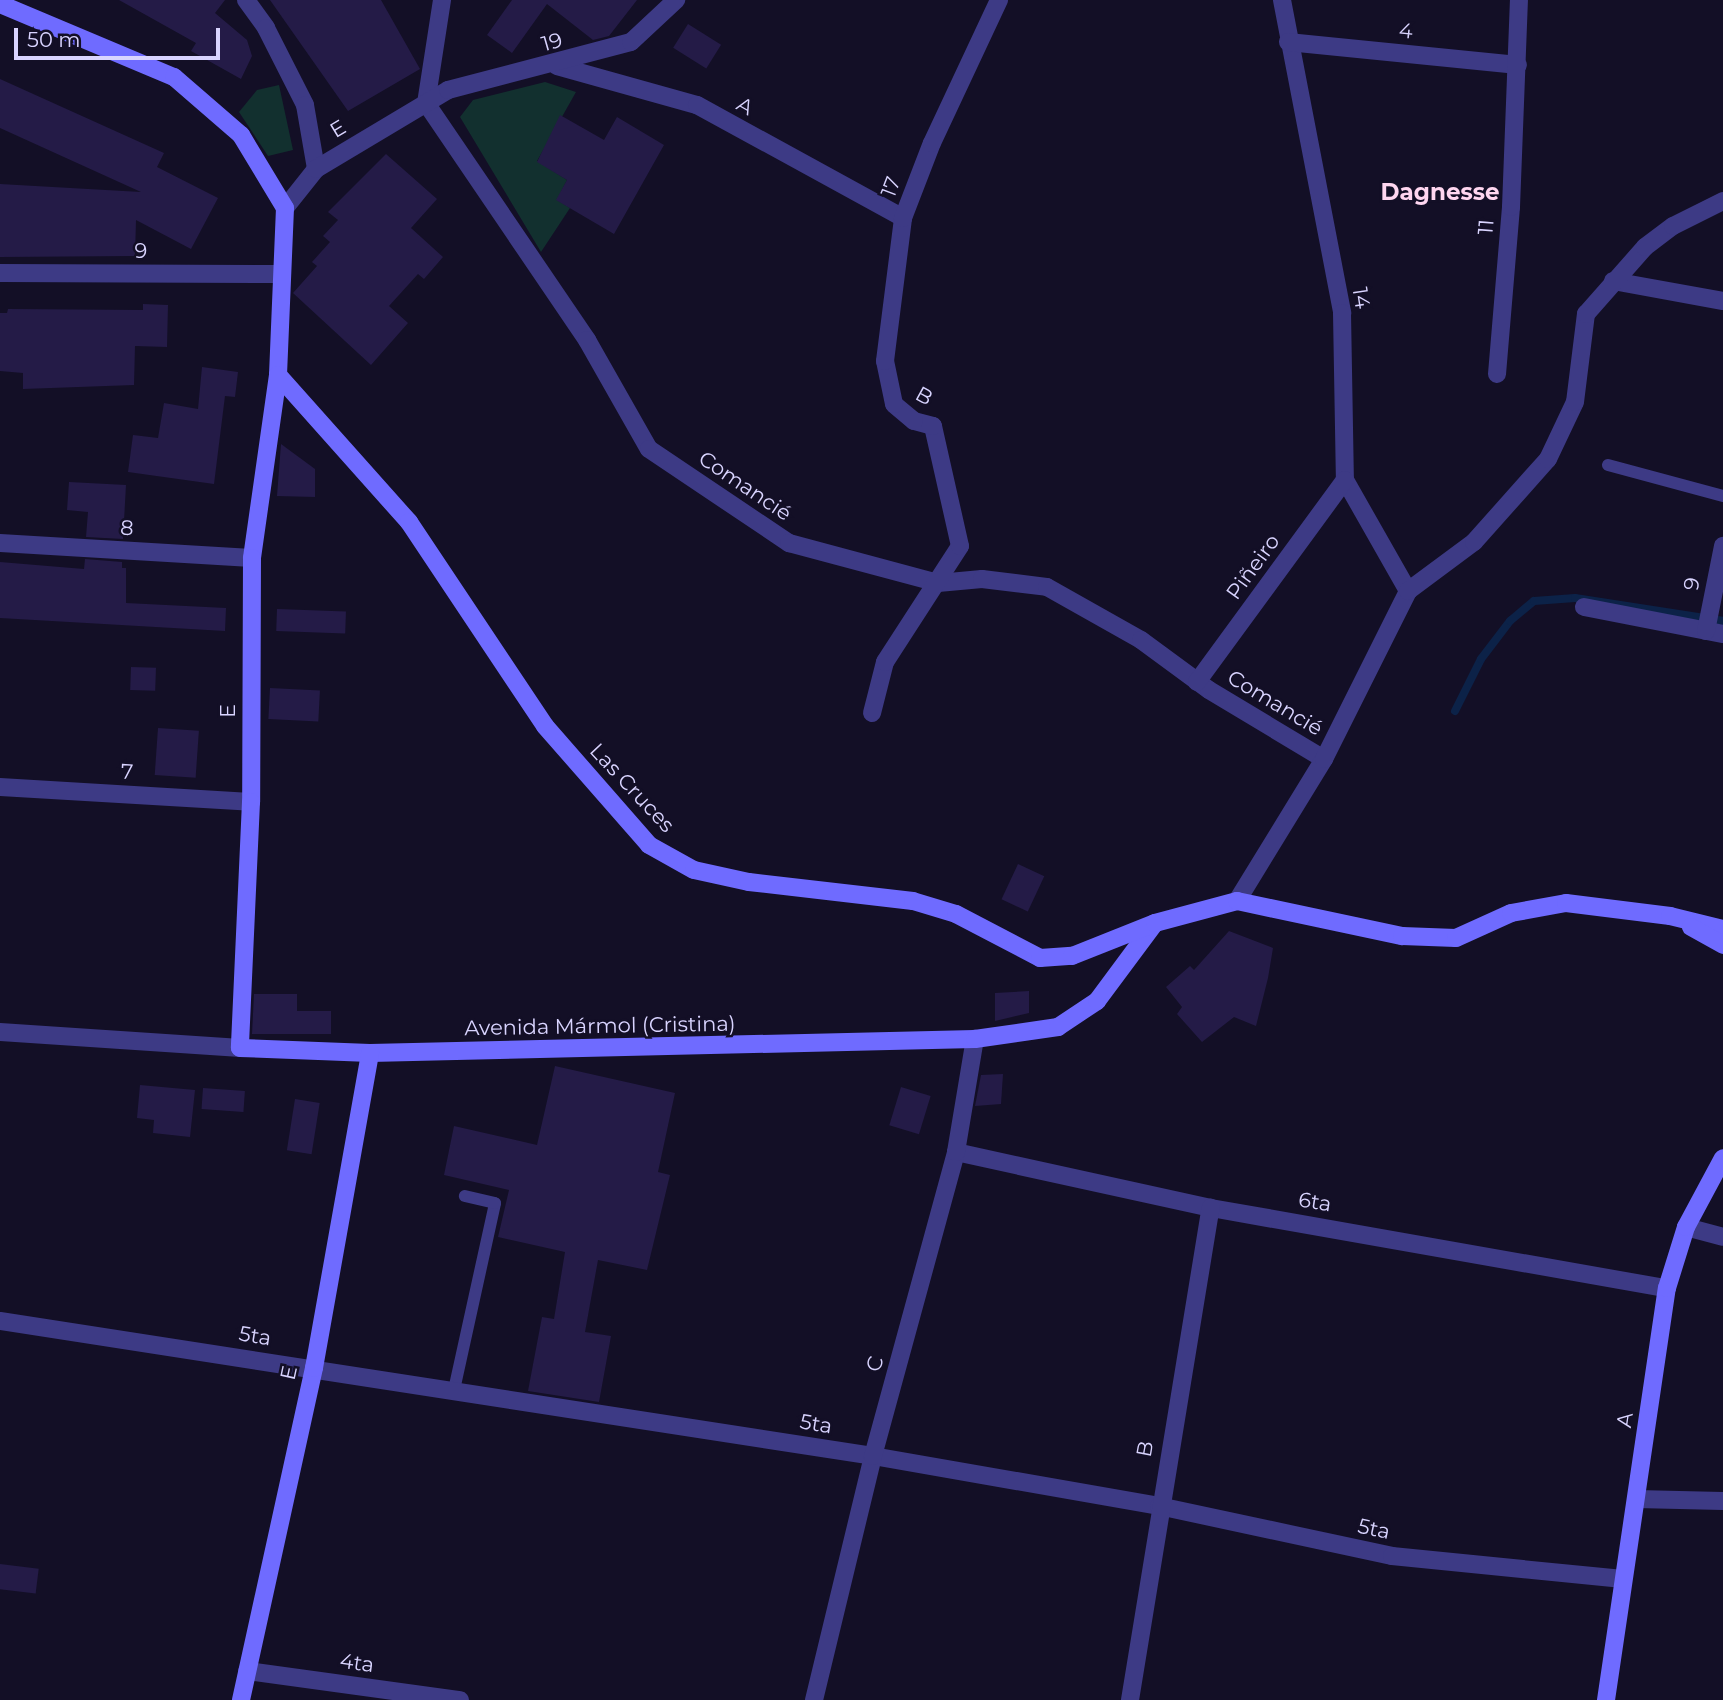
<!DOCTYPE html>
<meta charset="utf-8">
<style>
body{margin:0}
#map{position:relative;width:1723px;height:1700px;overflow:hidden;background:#130f26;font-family:Montserrat,sans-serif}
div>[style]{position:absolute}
.green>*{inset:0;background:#12302f}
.stream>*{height:8px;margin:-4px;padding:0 4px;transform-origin:4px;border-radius:4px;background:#0c2248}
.building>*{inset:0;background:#241b47;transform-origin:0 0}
.lane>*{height:12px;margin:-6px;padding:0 6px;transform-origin:6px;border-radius:6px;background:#3d3a85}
.street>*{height:18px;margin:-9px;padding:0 9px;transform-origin:9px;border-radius:9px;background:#3d3a85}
.secondary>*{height:18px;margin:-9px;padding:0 9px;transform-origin:9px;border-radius:9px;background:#6f6bff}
span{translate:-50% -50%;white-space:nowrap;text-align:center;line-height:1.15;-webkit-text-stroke:5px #130f26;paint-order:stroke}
.street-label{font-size:21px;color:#d9d4ff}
.neighbourhood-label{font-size:23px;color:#ffd6f0;font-weight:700}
.scale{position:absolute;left:14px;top:28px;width:206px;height:32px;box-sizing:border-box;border:4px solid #d9d4ff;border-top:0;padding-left:9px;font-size:21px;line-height:24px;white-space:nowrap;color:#d9d4ff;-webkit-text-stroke:5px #130f26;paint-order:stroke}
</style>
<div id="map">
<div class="green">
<i style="clip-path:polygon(545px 82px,576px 92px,537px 161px,567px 180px,557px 200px,570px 208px,541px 252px,460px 117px,473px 100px)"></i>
<i style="clip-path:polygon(279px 85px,293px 150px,268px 156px,239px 112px,257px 90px)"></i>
</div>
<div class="stream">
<i style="left:1455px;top:711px;width:58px;rotate:-63.4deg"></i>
<i style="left:1481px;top:659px;width:48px;rotate:-52.7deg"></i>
<i style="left:1510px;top:621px;width:31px;rotate:-40deg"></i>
<i style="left:1534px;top:601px;width:41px;rotate:-4.2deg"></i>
<i style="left:1575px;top:598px;width:150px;rotate:8.8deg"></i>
</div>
<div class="building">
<i style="clip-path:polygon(119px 0,225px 0,215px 13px,247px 40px,252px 56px,241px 79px,191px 51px,196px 43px)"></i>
<i style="clip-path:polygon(270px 0,381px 0,420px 69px,348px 111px)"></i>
<i style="clip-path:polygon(512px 0,637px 0,609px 36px,593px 40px,547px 4px,512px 53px,487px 35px)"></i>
<i style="left:688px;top:24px;width:39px;height:28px;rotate:32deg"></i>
<i style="clip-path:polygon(0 79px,164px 153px,157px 167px,218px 198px,191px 249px,136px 220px,135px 256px,0 257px,0 184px,141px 192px,0 128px)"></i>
<i style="clip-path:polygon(560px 115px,604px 140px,617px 117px,664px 145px,614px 234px,556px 200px,567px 180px,537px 162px)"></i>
<i style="clip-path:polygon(386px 154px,437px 199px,411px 228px,443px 257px,424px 279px,418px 274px,389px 306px,408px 323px,371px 365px,293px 293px,317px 266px,312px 262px,330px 242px,323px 236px,338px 220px,328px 212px)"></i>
<i style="clip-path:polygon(143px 304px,168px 305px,167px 347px,135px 346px,134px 385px,23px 389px,23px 373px,0 371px,0 313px,7px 313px,8px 309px,143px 310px)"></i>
<i style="clip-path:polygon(202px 367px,238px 372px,235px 397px,225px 396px,214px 484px,128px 472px,133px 435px,158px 438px,164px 403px,198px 409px)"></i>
<i style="clip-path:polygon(281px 444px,315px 469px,315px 497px,277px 496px)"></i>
<i style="clip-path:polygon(69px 482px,126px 485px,123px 539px,86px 537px,88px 512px,67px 510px)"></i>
<i style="clip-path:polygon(85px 559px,122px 562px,122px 568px,126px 568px,126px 603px,226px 608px,225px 631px,0 618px,0 562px,84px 569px)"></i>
<i style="left:277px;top:609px;width:69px;height:22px;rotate:2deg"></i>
<i style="left:131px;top:667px;width:25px;height:23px;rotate:2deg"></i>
<i style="left:270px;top:688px;width:50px;height:31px;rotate:3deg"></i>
<i style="left:158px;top:728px;width:41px;height:47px;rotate:4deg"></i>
<i style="left:1018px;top:864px;width:29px;height:39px;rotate:25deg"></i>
<i style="clip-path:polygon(1229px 931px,1273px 948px,1268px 978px,1256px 1026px,1234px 1017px,1202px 1042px,1177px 1014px,1182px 1007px,1166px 987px,1190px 966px,1194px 970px)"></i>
<i style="clip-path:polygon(1029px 991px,1029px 1013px,995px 1021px,995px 993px)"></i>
<i style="clip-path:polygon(254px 994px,297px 994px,297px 1011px,331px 1011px,331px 1034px,252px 1034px)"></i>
<i style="clip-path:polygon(555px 1066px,675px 1093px,658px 1172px,670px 1175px,647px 1270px,598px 1260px,585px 1332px,611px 1336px,599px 1402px,528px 1391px,542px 1317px,554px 1319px,565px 1252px,498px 1237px,509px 1190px,444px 1175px,454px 1126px,537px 1145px)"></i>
<i style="clip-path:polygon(1003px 1074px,1001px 1104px,975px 1106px,981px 1075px)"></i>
<i style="clip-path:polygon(140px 1085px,195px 1090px,190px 1137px,153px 1133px,154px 1120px,137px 1118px)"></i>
<i style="left:901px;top:1087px;width:31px;height:40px;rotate:17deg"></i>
<i style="left:203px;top:1088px;width:42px;height:21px;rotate:4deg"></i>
<i style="left:295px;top:1099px;width:25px;height:52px;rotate:9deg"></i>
<i style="left:0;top:1564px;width:39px;height:25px;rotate:7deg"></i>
</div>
<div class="lane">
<i style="left:1608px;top:465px;width:119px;rotate:15.1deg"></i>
<i style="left:454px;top:1390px;width:191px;rotate:-77.6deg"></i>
<i style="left:495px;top:1203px;width:31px;rotate:-167deg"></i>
</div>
<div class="street">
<i style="left:246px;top:0;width:34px;rotate:54deg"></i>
<i style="left:266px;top:28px;width:86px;rotate:63.1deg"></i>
<i style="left:305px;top:105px;width:65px;rotate:80.2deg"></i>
<i style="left:442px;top:0;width:104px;rotate:98.8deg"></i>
<i style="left:426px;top:103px;width:287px;rotate:55.8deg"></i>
<i style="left:587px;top:340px;width:125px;rotate:60.4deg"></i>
<i style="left:649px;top:449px;width:169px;rotate:33.9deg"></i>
<i style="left:789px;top:543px;width:154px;rotate:15deg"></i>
<i style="left:938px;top:583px;width:44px;rotate:-5.2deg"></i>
<i style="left:982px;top:579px;width:65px;rotate:7deg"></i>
<i style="left:1047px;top:587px;width:108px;rotate:29.4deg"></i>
<i style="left:1141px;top:640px;width:84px;rotate:36.3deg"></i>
<i style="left:1209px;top:690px;width:134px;rotate:31deg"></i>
<i style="left:1282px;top:0;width:319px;rotate:79.1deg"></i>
<i style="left:1342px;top:313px;width:167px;rotate:89deg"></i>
<i style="left:1345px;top:480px;width:128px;rotate:60.4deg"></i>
<i style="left:1288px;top:42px;width:231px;rotate:5.7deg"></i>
<i style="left:557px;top:66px;width:145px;rotate:15.6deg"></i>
<i style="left:697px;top:105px;width:235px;rotate:28.7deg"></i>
<i style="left:285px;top:208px;width:50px;rotate:-51.5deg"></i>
<i style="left:316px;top:169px;width:154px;rotate:-30.9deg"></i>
<i style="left:448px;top:90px;width:189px;rotate:-14.7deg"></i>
<i style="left:631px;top:42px;width:62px;rotate:-43deg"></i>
<i style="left:0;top:273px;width:281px;rotate:0.2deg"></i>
<i style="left:1613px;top:281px;width:112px;rotate:10.3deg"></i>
<i style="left:1497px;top:374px;width:168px;rotate:-85.2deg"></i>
<i style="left:1511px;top:207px;width:207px;rotate:-87.8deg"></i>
<i style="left:0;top:543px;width:252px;rotate:3.4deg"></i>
<i style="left:1584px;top:607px;width:142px;rotate:11deg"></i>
<i style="left:1706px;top:631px;width:87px;rotate:-78.7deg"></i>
<i style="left:1197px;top:682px;width:250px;rotate:-53.8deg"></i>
<i style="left:872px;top:713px;width:53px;rotate:-75.7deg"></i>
<i style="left:885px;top:662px;width:138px;rotate:-57.1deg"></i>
<i style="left:960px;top:546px;width:123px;rotate:-102.7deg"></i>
<i style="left:933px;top:426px;width:20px;rotate:-165deg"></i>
<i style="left:914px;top:421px;width:26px;rotate:-140deg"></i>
<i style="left:894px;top:404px;width:44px;rotate:-101.8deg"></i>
<i style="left:885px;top:361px;width:144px;rotate:-82.8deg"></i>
<i style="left:903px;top:218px;width:80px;rotate:-68.9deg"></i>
<i style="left:932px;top:143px;width:158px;rotate:-64.9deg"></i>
<i style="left:0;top:787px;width:251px;rotate:3.4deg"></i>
<i style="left:1237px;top:901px;width:167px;rotate:-58.5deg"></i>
<i style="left:1324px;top:759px;width:188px;rotate:-63.4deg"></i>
<i style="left:1408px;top:591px;width:82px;rotate:-36.6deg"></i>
<i style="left:1474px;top:542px;width:111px;rotate:-48.3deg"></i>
<i style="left:1548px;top:459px;width:63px;rotate:-64.7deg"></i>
<i style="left:1575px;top:402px;width:89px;rotate:-82.9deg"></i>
<i style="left:1586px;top:314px;width:89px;rotate:-48.6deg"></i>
<i style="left:1645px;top:247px;width:35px;rotate:-37deg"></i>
<i style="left:1673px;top:226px;width:56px;rotate:-26.6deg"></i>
<i style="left:0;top:1032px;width:241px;rotate:3.8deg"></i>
<i style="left:956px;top:1152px;width:261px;rotate:12.4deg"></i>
<i style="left:1211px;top:1208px;width:463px;rotate:10deg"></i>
<i style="left:1686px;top:1227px;width:38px;rotate:15deg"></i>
<i style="left:0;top:1321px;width:883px;rotate:8.79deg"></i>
<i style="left:873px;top:1456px;width:290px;rotate:9.9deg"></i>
<i style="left:1159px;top:1506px;width:238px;rotate:12.1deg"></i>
<i style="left:1392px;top:1556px;width:232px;rotate:5.7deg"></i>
<i style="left:1636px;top:1499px;width:87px;rotate:1.3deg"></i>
<i style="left:247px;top:1671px;width:215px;rotate:7.8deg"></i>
<i style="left:814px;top:1700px;width:251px;rotate:-76.4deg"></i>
<i style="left:873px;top:1456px;width:315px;rotate:-74.7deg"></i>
<i style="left:956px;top:1152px;width:115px;rotate:-80.5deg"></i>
<i style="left:1130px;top:1700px;width:499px;rotate:-80.7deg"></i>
</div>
<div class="secondary">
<i style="left:0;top:4px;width:189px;rotate:22.8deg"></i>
<i style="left:174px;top:77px;width:89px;rotate:40.9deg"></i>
<i style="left:241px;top:135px;width:85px;rotate:58.9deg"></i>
<i style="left:285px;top:208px;width:167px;rotate:92.4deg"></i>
<i style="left:278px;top:375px;width:185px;rotate:98.1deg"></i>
<i style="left:252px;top:558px;width:244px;rotate:90.2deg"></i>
<i style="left:251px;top:802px;width:246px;rotate:92.6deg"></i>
<i style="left:240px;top:1048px;width:130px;rotate:2.2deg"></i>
<i style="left:370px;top:1053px;width:605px;rotate:-1.33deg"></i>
<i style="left:975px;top:1039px;width:84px;rotate:-8.2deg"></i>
<i style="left:1058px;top:1027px;width:47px;rotate:-33.7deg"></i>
<i style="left:1097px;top:1001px;width:97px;rotate:-53.4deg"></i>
<i style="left:278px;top:375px;width:197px;rotate:48.3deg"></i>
<i style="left:409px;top:522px;width:245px;rotate:56.3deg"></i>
<i style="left:545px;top:726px;width:158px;rotate:48.8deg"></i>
<i style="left:649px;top:845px;width:51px;rotate:29.1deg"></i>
<i style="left:694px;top:870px;width:56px;rotate:12.3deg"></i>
<i style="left:749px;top:882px;width:165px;rotate:6.6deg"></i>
<i style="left:913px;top:901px;width:45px;rotate:16.8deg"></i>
<i style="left:956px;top:914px;width:95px;rotate:27.6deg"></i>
<i style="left:1040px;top:958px;width:32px;rotate:-4deg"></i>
<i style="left:1072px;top:956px;width:89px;rotate:-21.7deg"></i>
<i style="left:1155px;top:923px;width:85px;rotate:-15deg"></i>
<i style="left:1237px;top:901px;width:169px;rotate:12deg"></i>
<i style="left:1402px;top:936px;width:54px;rotate:2.1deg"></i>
<i style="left:1456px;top:938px;width:60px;rotate:-24.4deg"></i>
<i style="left:1511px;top:913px;width:56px;rotate:-10.3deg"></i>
<i style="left:1566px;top:903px;width:105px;rotate:7.1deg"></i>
<i style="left:1670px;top:916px;width:55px;rotate:13.8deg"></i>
<i style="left:1691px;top:927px;width:37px;rotate:29deg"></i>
<i style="left:241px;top:1700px;width:340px;rotate:-77.6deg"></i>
<i style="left:314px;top:1368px;width:320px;rotate:-79.9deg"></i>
<i style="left:1606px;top:1700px;width:416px;rotate:-81.6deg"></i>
<i style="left:1667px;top:1288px;width:64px;rotate:-72.7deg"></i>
<i style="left:1686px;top:1227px;width:78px;rotate:-61.8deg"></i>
</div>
<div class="street-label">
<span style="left:1406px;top:31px;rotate:6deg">4</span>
<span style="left:552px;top:42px;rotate:-16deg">19</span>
<span style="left:745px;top:106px;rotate:29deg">A</span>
<span style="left:338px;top:129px;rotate:-31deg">E</span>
<span style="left:891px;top:187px;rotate:-69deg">17</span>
<span style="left:1486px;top:227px;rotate:-85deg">11</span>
<span style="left:141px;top:251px">9</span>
<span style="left:1361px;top:298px;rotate:81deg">14</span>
<span style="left:924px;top:396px;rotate:29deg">B</span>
<span style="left:745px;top:486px;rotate:34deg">Comancié</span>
<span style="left:127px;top:528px;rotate:4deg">8</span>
<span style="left:1253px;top:567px;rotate:-54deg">Piñeiro</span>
<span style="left:1692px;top:584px;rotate:-79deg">9</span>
<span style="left:1275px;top:703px;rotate:31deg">Comancié</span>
<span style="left:228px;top:711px;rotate:-90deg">E</span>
<span style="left:127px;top:772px;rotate:3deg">7</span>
<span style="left:632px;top:788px;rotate:47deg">Las Cruces</span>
<span style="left:600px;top:1026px;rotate:-1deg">Avenida Mármol (Cristina)</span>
<span style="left:1315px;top:1202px;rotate:9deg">6ta</span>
<span style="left:255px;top:1336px;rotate:9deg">5ta</span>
<span style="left:875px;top:1364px;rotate:-75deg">C</span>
<span style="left:289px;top:1373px;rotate:-78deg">E</span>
<span style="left:1625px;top:1420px;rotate:-82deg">A</span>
<span style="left:816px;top:1424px;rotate:9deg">5ta</span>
<span style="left:1145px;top:1449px;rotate:-80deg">B</span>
<span style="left:1374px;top:1529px;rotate:12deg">5ta</span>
<span style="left:357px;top:1663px;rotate:8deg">4ta</span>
</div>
<div class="neighbourhood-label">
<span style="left:1440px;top:192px">Dagnesse</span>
</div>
<div class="scale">50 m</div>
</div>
